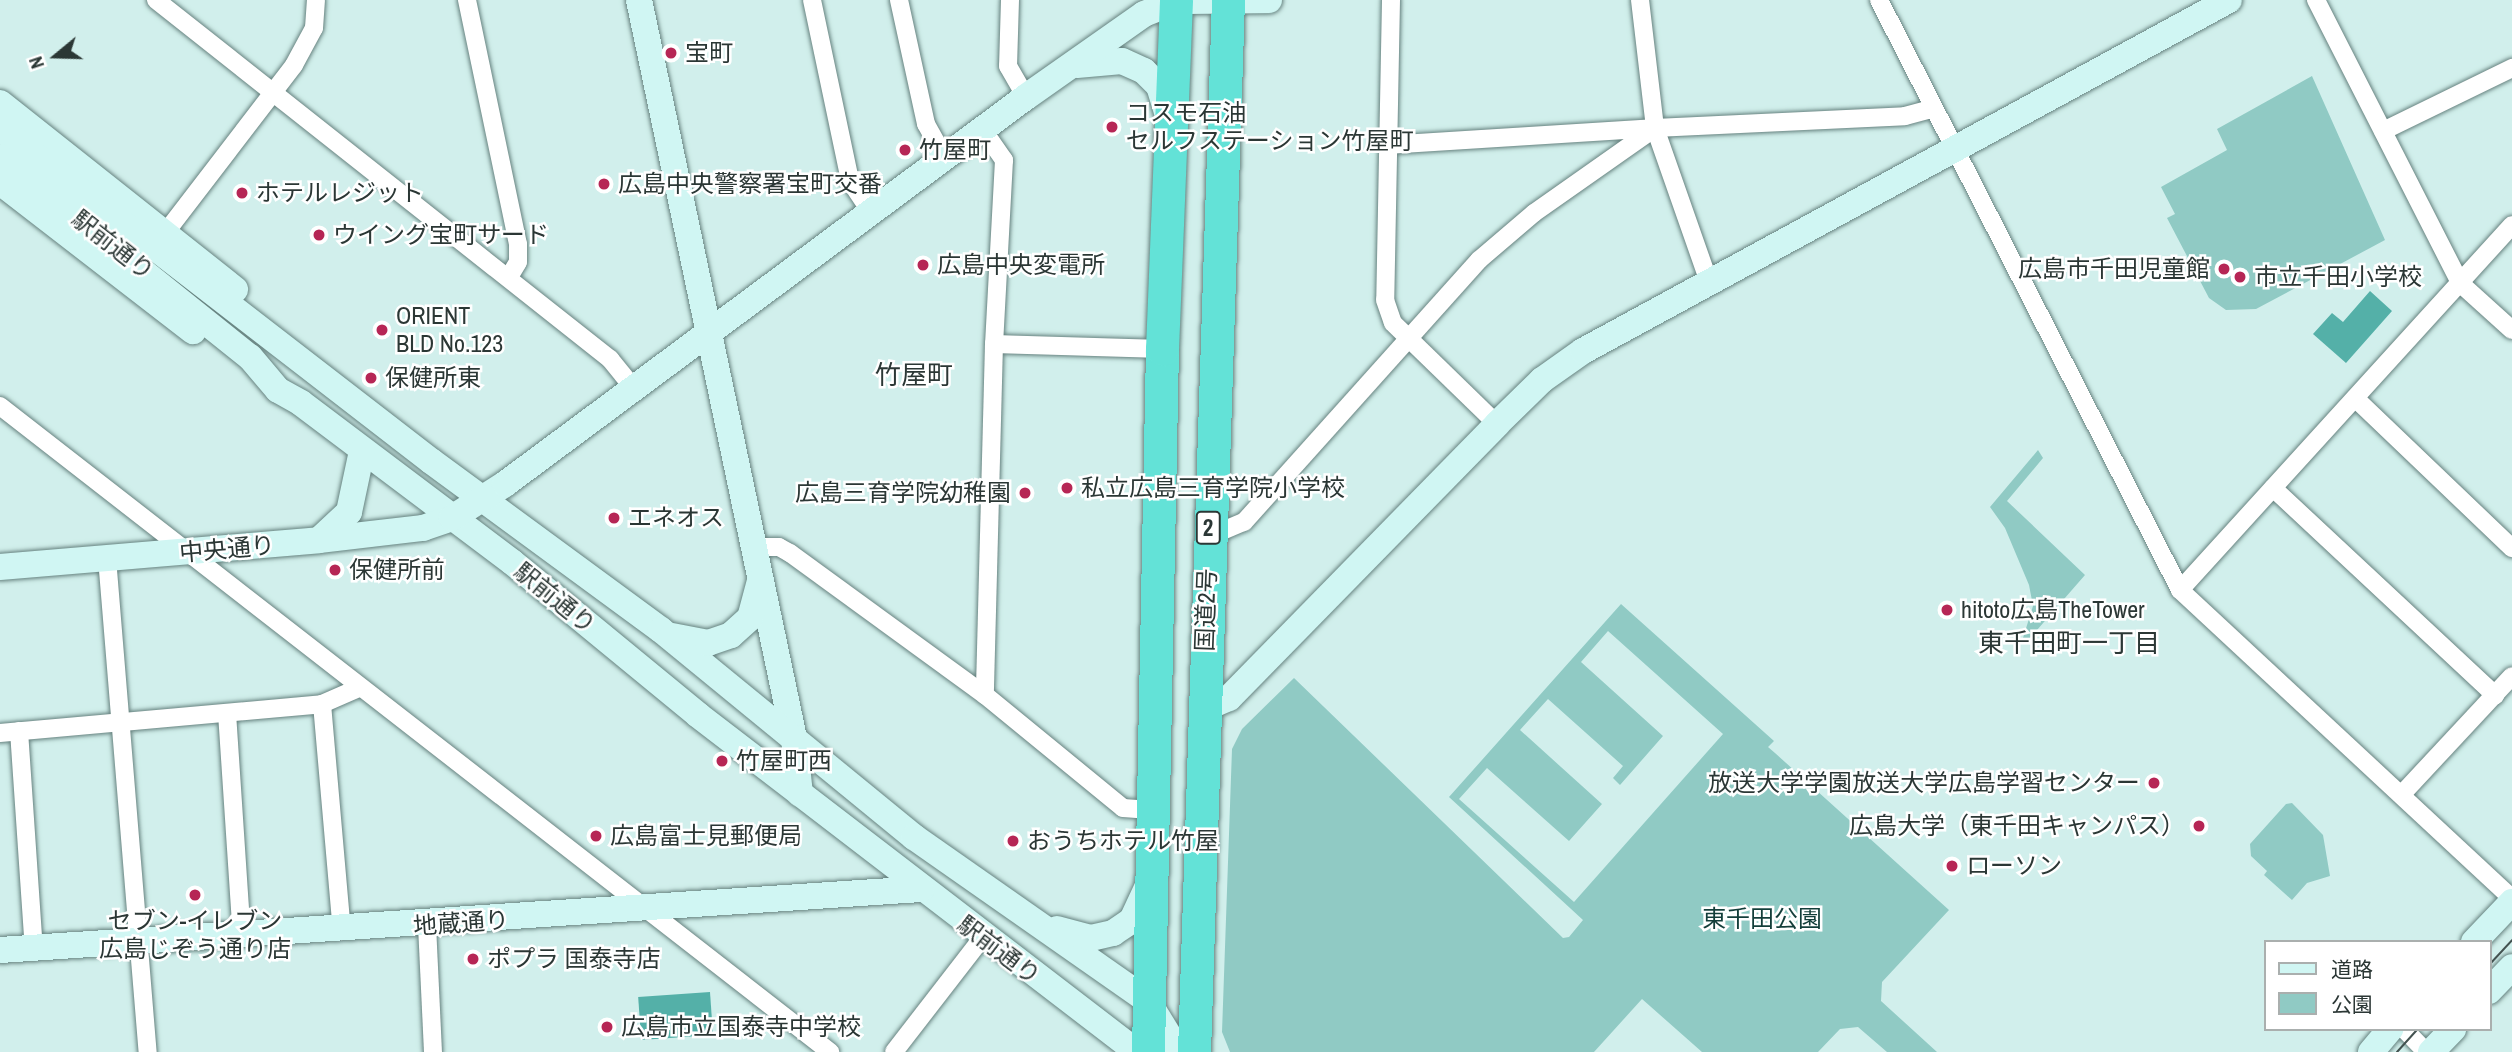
<!DOCTYPE html>
<meta charset="utf-8">
<style>
body{margin:0}
#map{position:relative;width:2512px;height:1052px;overflow:hidden;background:#d1efec;font-family:"Archivo Narrow","Noto Sans JP",sans-serif}
div>[style]{position:absolute}
.green>*{inset:0;background:#90cac4}
.water>*{inset:0;background:#54b0a8;transform-origin:0 0}
.roads{filter:drop-shadow(0 0 2px #66827f) drop-shadow(0 0 2px #66827f)}
.street>*{height:18px;margin:-9px;padding:0 9px;transform-origin:9px;border-radius:9px;background:#fff}
.secondary>*{height:26px;margin:-13px;padding:0 13px;transform-origin:13px;border-radius:13px;background:#d0f6f3}
.highway>*{height:33px;margin:-16.5px;padding:0 16.5px;transform-origin:16.5px;border-radius:16.5px;background:#63e2d7}
.tram>*{height:2px;margin:-1px;padding:0 1px;transform-origin:1px;border-radius:1px;background:#435250}
.dots>*{width:19px;height:19px;translate:-50% -50%;box-sizing:border-box;border:4px solid #fff;border-radius:50%}
span{translate:-50% -50%;white-space:nowrap;text-align:center;line-height:1.15;-webkit-text-stroke:5px #fff;paint-order:stroke}
.shield-label span{padding:2px 5px;background:#fff;border:2px solid;border-radius:5px;-webkit-text-stroke-width:0}
.shield-label{font-size:23px;color:#2b3735;font-weight:700}
.poi-label{font-size:24px;color:#2b3735}
.left{translate:0 -50%;text-align:left}
.right{translate:-100% -50%;text-align:right}
.street-label{font-size:24px;color:#2b3735}
.park-label{font-size:24px;color:#133e3a}
.neighbourhood-label{font-size:26px;color:#2b3735}
.legend{position:absolute;left:2264px;top:940px;width:228px;height:91px;box-sizing:border-box;background:#fff;border:2px solid #aaafae;margin:0;padding:9px 12px;list-style:none;font-size:21px;color:#2b3735}
.legend li{display:flex;align-items:center;gap:14px;height:35px}
.legend b{width:35px;border:2px solid #aaafae}
.north{position:absolute;left:21px;top:21px;width:70px;height:70px;-webkit-text-stroke:5px #fff;paint-order:stroke;rotate:251deg;font-size:19px;font-weight:700;line-height:28px;text-align:center;color:#2b3735}
.north::after{content:'';display:block;margin:auto;width:24px;height:32px;background:#2b3735;clip-path:polygon(50% 0,100% 100%,50% 72%,0 100%)}
</style>
<div id="map">
<div class="green">
<i style="clip-path:polygon(2312px 76px,2385px 240px,2256px 309px,2226px 310px,2209px 298px,2167px 218px,2175px 214px,2161px 187px,2227px 150px,2217px 129px)"></i>
<i style="clip-path:polygon(2038px 450px,2043px 458px,2007px 501px,2085px 575px,2030px 638px,2023px 638px,2033px 606px,2029px 585px,2005px 528px,1990px 507px)"></i>
<i style="clip-path:polygon(evenodd,1621px 604px,1774px 741px,1768px 747px,1775px 753px,1949px 910px,1882px 982px,1881px 1001px,1937px 1052px,1887px 1052px,1858px 1027px,1840px 1029px,1818px 1052px,1702px 1052px,1642px 999px,1594px 1052px,1230px 1052px,1222px 1032px,1232px 749px,1242px 729px,1294px 678px,1563px 938px,1569px 937px,1583px 920px,1449px 797px,1621px 604px,1608px 631px,1723px 734px,1574px 902px,1459px 799px,1487px 768px,1569px 841px,1602px 804px,1520px 730px,1548px 699px,1623px 766px,1613px 778px,1620px 785px,1663px 736px,1581px 662px,1608px 631px)"></i>
<i style="clip-path:polygon(2292px 803px,2323px 835px,2330px 876px,2307px 883px,2292px 900px,2264px 875px,2267px 871px,2251px 856px,2250px 844px,2286px 804px)"></i>
</div>
<div class="water">
<i style="clip-path:polygon(2370px 291px,2392px 311px,2346px 363px,2313px 334px,2332px 313px,2343px 322px)"></i>
<i style="left:710px;top:992px;width:43px;height:72px;rotate:86deg"></i>
</div>
<div class="roads">
<div class="street">
<i style="left:156px;top:0;width:579px;rotate:38.34deg"></i>
<i style="left:610px;top:359px;width:36px;rotate:51deg"></i>
<i style="left:467px;top:0;width:249px;rotate:78.2deg"></i>
<i style="left:518px;top:244px;width:18px;rotate:90deg"></i>
<i style="left:518px;top:262px;width:17px;rotate:121deg"></i>
<i style="left:812px;top:0;width:185px;rotate:78.1deg"></i>
<i style="left:850px;top:181px;width:36px;rotate:56deg"></i>
<i style="left:899px;top:0;width:127px;rotate:77.7deg"></i>
<i style="left:926px;top:124px;width:37px;rotate:61deg"></i>
<i style="left:1010px;top:0;width:66px;rotate:91.7deg"></i>
<i style="left:1008px;top:66px;width:36px;rotate:60deg"></i>
<i style="left:1391px;top:0;width:300px;rotate:91.1deg"></i>
<i style="left:1385px;top:300px;width:24px;rotate:71deg"></i>
<i style="left:1393px;top:323px;width:145px;rotate:44.2deg"></i>
<i style="left:1640px;top:0;width:129px;rotate:83.3deg"></i>
<i style="left:1655px;top:128px;width:163px;rotate:70.7deg"></i>
<i style="left:1879px;top:0;width:662px;rotate:62.97deg"></i>
<i style="left:2180px;top:590px;width:454px;rotate:42.9deg"></i>
<i style="left:2316px;top:0;width:318px;rotate:63deg"></i>
<i style="left:2460px;top:283px;width:70px;rotate:42.1deg"></i>
<i style="left:983px;top:130px;width:37px;rotate:55deg"></i>
<i style="left:1004px;top:160px;width:184px;rotate:93.1deg"></i>
<i style="left:994px;top:344px;width:351px;rotate:91.5deg"></i>
<i style="left:2383px;top:131px;width:144px;rotate:-26deg"></i>
<i style="left:1387px;top:145px;width:269px;rotate:-3.6deg"></i>
<i style="left:166px;top:232px;width:210px;rotate:-52.5deg"></i>
<i style="left:294px;top:65px;width:42px;rotate:-61.6deg"></i>
<i style="left:314px;top:28px;width:28px;rotate:-86deg"></i>
<i style="left:994px;top:344px;width:168px;rotate:1.7deg"></i>
<i style="left:2356px;top:399px;width:216px;rotate:43.7deg"></i>
<i style="left:0;top:406px;width:1052px;rotate:37.89deg"></i>
<i style="left:2273px;top:488px;width:304px;rotate:43deg"></i>
<i style="left:1208px;top:537px;width:39px;rotate:-23deg"></i>
<i style="left:1244px;top:522px;width:352px;rotate:-48.1deg"></i>
<i style="left:1479px;top:260px;width:72px;rotate:-40.5deg"></i>
<i style="left:1534px;top:213px;width:148px;rotate:-35.1deg"></i>
<i style="left:1655px;top:128px;width:250px;rotate:-2.7deg"></i>
<i style="left:1905px;top:116px;width:28px;rotate:-15deg"></i>
<i style="left:755px;top:547px;width:24px"></i>
<i style="left:779px;top:547px;width:13px;rotate:29deg"></i>
<i style="left:790px;top:553px;width:241px;rotate:36.1deg"></i>
<i style="left:985px;top:695px;width:178px;rotate:39.3deg"></i>
<i style="left:1123px;top:808px;width:28px;rotate:4deg"></i>
<i style="left:107px;top:558px;width:496px;rotate:85.3deg"></i>
<i style="left:2180px;top:590px;width:493px;rotate:-47.7deg"></i>
<i style="left:322px;top:704px;width:228px;rotate:85deg"></i>
<i style="left:227px;top:713px;width:225px;rotate:86.2deg"></i>
<i style="left:19px;top:731px;width:219px;rotate:86.1deg"></i>
<i style="left:0;top:733px;width:323px;rotate:-5.1deg"></i>
<i style="left:322px;top:704px;width:40px;rotate:-23.4deg"></i>
<i style="left:2402px;top:794px;width:161px;rotate:-47deg"></i>
<i style="left:427px;top:925px;width:127px;rotate:87.3deg"></i>
<i style="left:2404px;top:1029px;width:32px;rotate:46deg"></i>
<i style="left:894px;top:1052px;width:144px;rotate:-52.3deg"></i>
</div>
<div class="secondary">
<i style="left:639px;top:0;width:754px;rotate:78.14deg"></i>
<i style="left:794px;top:738px;width:56px;rotate:83.9deg"></i>
<i style="left:1176px;top:1px;width:93px;rotate:-0.6deg"></i>
<i style="left:1077px;top:65px;width:45px;rotate:-5.1deg"></i>
<i style="left:1122px;top:61px;width:24px;rotate:24deg"></i>
<i style="left:1144px;top:71px;width:21px;rotate:45deg"></i>
<i style="left:1159px;top:86px;width:31px;rotate:73deg"></i>
<i style="left:0;top:103px;width:300px;rotate:38.4deg"></i>
<i style="left:0;top:128px;width:545px;rotate:37.69deg"></i>
<i style="left:431px;top:461px;width:285px;rotate:36.3deg"></i>
<i style="left:661px;top:630px;width:327px;rotate:39.3deg"></i>
<i style="left:914px;top:837px;width:284px;rotate:35deg"></i>
<i style="left:1147px;top:1000px;width:61px;rotate:58.4deg"></i>
<i style="left:0;top:157px;width:320px;rotate:38.7deg"></i>
<i style="left:250px;top:357px;width:43px;rotate:49.7deg"></i>
<i style="left:278px;top:390px;width:26px;rotate:29deg"></i>
<i style="left:301px;top:403px;width:264px;rotate:37deg"></i>
<i style="left:512px;top:562px;width:241px;rotate:39.4deg"></i>
<i style="left:698px;top:715px;width:553px;rotate:37.51deg"></i>
<i style="left:0;top:182px;width:244px;rotate:37.7deg"></i>
<i style="left:319px;top:540px;width:41px;rotate:-43deg"></i>
<i style="left:349px;top:512px;width:62px;rotate:-78deg"></i>
<i style="left:0;top:567px;width:320px;rotate:-4.8deg"></i>
<i style="left:319px;top:540px;width:105px;rotate:-6.6deg"></i>
<i style="left:423px;top:528px;width:31px;rotate:-19deg"></i>
<i style="left:452px;top:518px;width:63px;rotate:-32.7deg"></i>
<i style="left:505px;top:484px;width:649px;rotate:-36.61deg"></i>
<i style="left:1026px;top:97px;width:144px;rotate:-35.1deg"></i>
<i style="left:1144px;top:14px;width:37px;rotate:-22deg"></i>
<i style="left:672px;top:636px;width:37px;rotate:11deg"></i>
<i style="left:708px;top:643px;width:24px;rotate:-19deg"></i>
<i style="left:731px;top:635px;width:25px;rotate:-42deg"></i>
<i style="left:750px;top:618px;width:38px;rotate:-75deg"></i>
<i style="left:1203px;top:709px;width:28px;rotate:-23deg"></i>
<i style="left:1229px;top:698px;width:383px;rotate:-45.6deg"></i>
<i style="left:1497px;top:424px;width:63px;rotate:-44.4deg"></i>
<i style="left:1542px;top:380px;width:50px;rotate:-35.3deg"></i>
<i style="left:1583px;top:351px;width:735px;rotate:-28.52deg"></i>
<i style="left:1057px;top:929px;width:35px;rotate:15deg"></i>
<i style="left:1091px;top:938px;width:23px;rotate:-13deg"></i>
<i style="left:1113px;top:933px;width:23px;rotate:-34deg"></i>
<i style="left:1132px;top:920px;width:38px;rotate:-65deg"></i>
<i style="left:2474px;top:942px;width:55px;rotate:-46.5deg"></i>
<i style="left:0;top:950px;width:923px;rotate:-3.79deg"></i>
<i style="left:2489px;top:991px;width:33px;rotate:-46deg"></i>
<i style="left:2371px;top:1052px;width:30px;rotate:-50deg"></i>
<i style="left:2431px;top:1052px;width:32px;rotate:-46deg"></i>
</div>
<div class="highway">
<i style="left:1148px;top:1052px;width:703px;rotate:-88.86deg"></i>
<i style="left:1162px;top:349px;width:349px;rotate:-87.7deg"></i>
<i style="left:1194px;top:1052px;width:1053px;rotate:-88.15deg"></i>
</div>
</div>
<div class="tram">
<i style="left:2489px;top:965px;width:34px;rotate:-47deg"></i>
<i style="left:2397px;top:1052px;width:31px;rotate:-48deg"></i>
</div>
<div class="dots">
<i style="left:671px;top:53px;background:#b62655"></i>
<i style="left:1112px;top:127px;background:#b62655"></i>
<i style="left:905px;top:150px;background:#b62655"></i>
<i style="left:604px;top:184px;background:#b62655"></i>
<i style="left:242px;top:193px;background:#b62655"></i>
<i style="left:319px;top:235px;background:#b62655"></i>
<i style="left:923px;top:265px;background:#b62655"></i>
<i style="left:2224px;top:269px;background:#b62655"></i>
<i style="left:2240px;top:277px;background:#b62655"></i>
<i style="left:382px;top:330px;background:#b62655"></i>
<i style="left:371px;top:378px;background:#b62655"></i>
<i style="left:1067px;top:488px;background:#b62655"></i>
<i style="left:1025px;top:493px;background:#b62655"></i>
<i style="left:614px;top:518px;background:#b62655"></i>
<i style="left:335px;top:570px;background:#b62655"></i>
<i style="left:1947px;top:610px;background:#b62655"></i>
<i style="left:722px;top:761px;background:#b62655"></i>
<i style="left:2154px;top:783px;background:#b62655"></i>
<i style="left:2199px;top:826px;background:#b62655"></i>
<i style="left:596px;top:836px;background:#b62655"></i>
<i style="left:1013px;top:841px;background:#b62655"></i>
<i style="left:1952px;top:866px;background:#b62655"></i>
<i style="left:195px;top:895px;background:#b62655"></i>
<i style="left:473px;top:959px;background:#b62655"></i>
<i style="left:607px;top:1027px;background:#b62655"></i>
</div>
<div class="shield-label">
<span style="left:1208px;top:528px">2</span>
</div>
<div class="poi-label">
<span class="left" style="left:685px;top:53px">宝町</span>
<span class="left" style="left:1126px;top:127px">コスモ石油<br>セルフステーション竹屋町</span>
<span class="left" style="left:919px;top:150px">竹屋町</span>
<span class="left" style="left:618px;top:184px">広島中央警察署宝町交番</span>
<span class="left" style="left:256px;top:193px">ホテルレジット</span>
<span class="left" style="left:333px;top:235px">ウイング宝町サード</span>
<span class="left" style="left:937px;top:265px">広島中央変電所</span>
<span class="right" style="left:2210px;top:269px">広島市千田児童館</span>
<span class="left" style="left:2254px;top:277px">市立千田小学校</span>
<span class="left" style="left:396px;top:330px">ORIENT<br>BLD No.123</span>
<span class="left" style="left:385px;top:378px">保健所東</span>
<span class="left" style="left:1081px;top:488px">私立広島三育学院小学校</span>
<span class="right" style="left:1011px;top:493px">広島三育学院幼稚園</span>
<span class="left" style="left:628px;top:518px">エネオス</span>
<span class="left" style="left:349px;top:570px">保健所前</span>
<span class="left" style="left:1961px;top:610px">hitoto広島TheTower</span>
<span class="left" style="left:736px;top:761px">竹屋町西</span>
<span class="right" style="left:2140px;top:783px">放送大学学園放送大学広島学習センター</span>
<span class="right" style="left:2185px;top:826px">広島大学（東千田キャンパス）</span>
<span class="left" style="left:610px;top:836px">広島富士見郵便局</span>
<span class="left" style="left:1027px;top:841px">おうちホテル竹屋</span>
<span class="left" style="left:1966px;top:866px">ローソン</span>
<span style="left:195px;top:935px">セブン-イレブン<br>広島じぞう通り店</span>
<span class="left" style="left:487px;top:959px">ポプラ 国泰寺店</span>
<span class="left" style="left:621px;top:1027px">広島市立国泰寺中学校</span>
</div>
<div class="street-label">
<span style="left:113px;top:245px;rotate:38deg">駅前通り</span>
<span style="left:227px;top:549px;rotate:-5deg">中央通り</span>
<span style="left:555px;top:598px;rotate:39deg">駅前通り</span>
<span style="left:1206px;top:610px;rotate:-88deg">国道2号</span>
<span style="left:461px;top:923px;rotate:-4deg">地蔵通り</span>
<span style="left:999px;top:950px;rotate:37deg">駅前通り</span>
</div>
<div class="park-label">
<span style="left:1762px;top:919px">東千田公園</span>
</div>
<div class="neighbourhood-label">
<span style="left:914px;top:375px">竹屋町</span>
<span style="left:2069px;top:643px">東千田町一丁目</span>
</div>
<ul class="legend">
<li><b style="height:9px;background:#d0f6f3"></b>道路</li>
<li><b style="height:19px;background:#90cac4"></b>公園</li>
</ul>
<div class="north">N</div>
</div>
